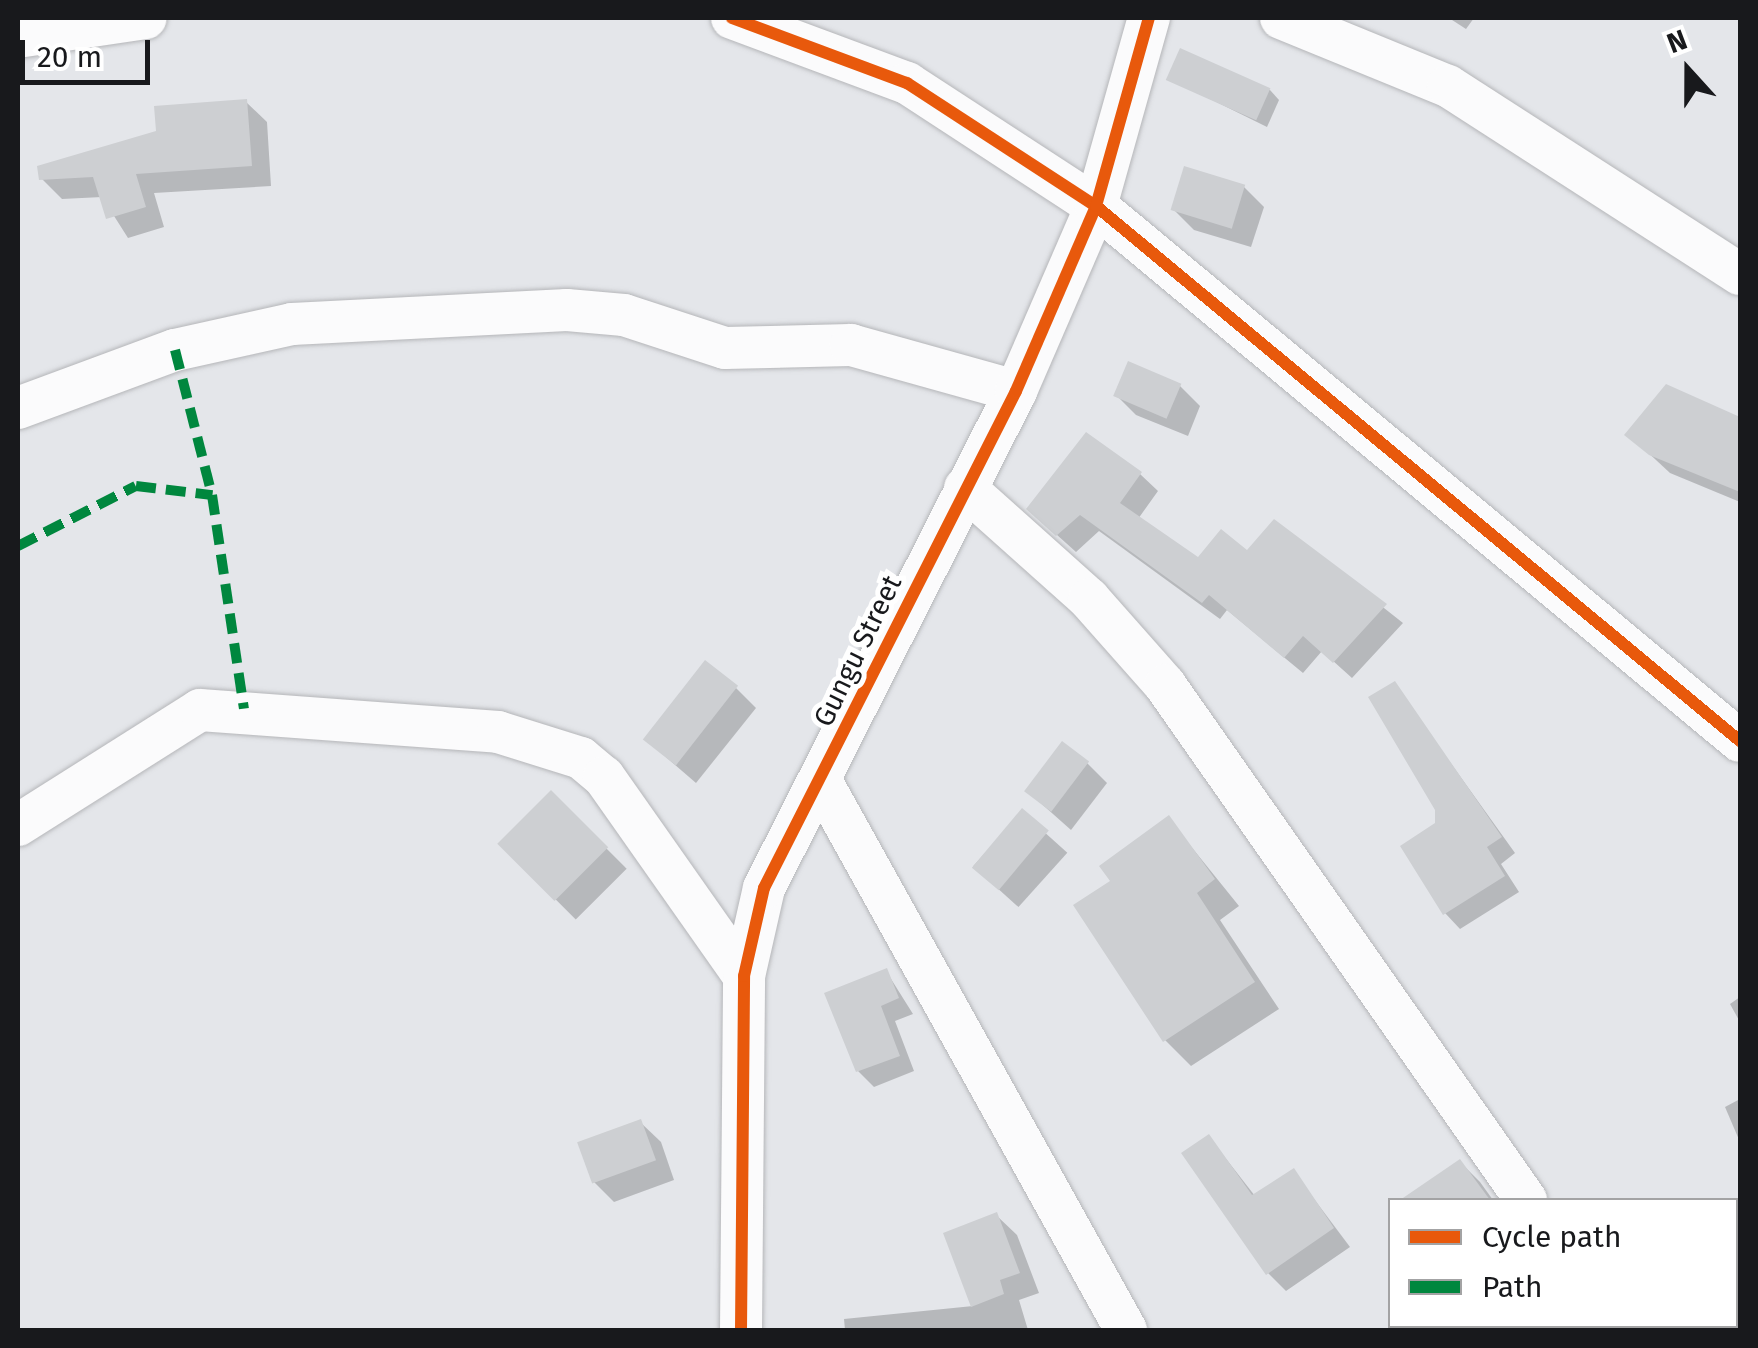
<!DOCTYPE html>
<style>
body{margin:0}
#map{position:relative;width:1758px;height:1348px;overflow:hidden;background:#e4e6ea;font-family:"Fira Sans",sans-serif}
div>[style]{position:absolute}
.shadow>*{inset:0;background:#0003;transform-origin:0 0}
.building>*{inset:0;background:#cdcfd2;transform-origin:0 0}
.roads{filter:drop-shadow(0 0 2px #b5b6b9) drop-shadow(0 0 2px #b5b6b9)}
.minor>*{height:42px;margin:-21px;padding:0 21px;transform-origin:21px;border-radius:21px;background:#fbfbfc}
.quiet>*{height:10px;margin-top:-5px;transform-origin:0;background:repeating-linear-gradient(90deg,#00873e 0 20px,transparent 0 30px)}
.cycleway>*{height:12px;margin:-6px;padding:0 6px;transform-origin:6px;border-radius:6px;background:#e8590c}
span{translate:-50% -50%;white-space:nowrap;text-align:center;line-height:1.15;-webkit-text-stroke:10px #fff;paint-order:stroke}
.street-label{font-size:28px;color:#18191c}
.frame{position:absolute;inset:0;border:20px solid #18191c;pointer-events:none}
.legend{position:absolute;left:1388px;top:1198px;width:350px;height:130px;box-sizing:border-box;background:#fff;border:2px solid #a3a3a4;margin:0;padding:12px 18px;list-style:none;font-size:30px;color:#18191c}
.legend li{display:flex;align-items:center;gap:20px;height:50px}
.legend b{width:50px;border:2px solid #a3a3a4}
.north{position:absolute;left:1638px;top:20px;width:100px;height:100px;-webkit-text-stroke:8px #fff;paint-order:stroke;rotate:339deg;font-size:28px;font-weight:700;line-height:40px;text-align:center;color:#18191c}
.north::after{content:'';display:block;margin:auto;width:35px;height:45px;background:#18191c;clip-path:polygon(50% 0,100% 100%,50% 72%,0 100%)}
.scale{position:absolute;left:20px;top:40px;width:130px;height:45px;box-sizing:border-box;border:5px solid #18191c;border-top:0;padding-left:12px;font-size:30px;line-height:35px;white-space:nowrap;color:#18191c;-webkit-text-stroke:8px #fff;paint-order:stroke}
</style>
<div id="map">
<div class="shadow">
<i style="clip-path:polygon(1449px 18px,1474px 18px,1466px 29px)"></i>
<i style="clip-path:polygon(1174px 81px,1270px 90px,1279px 100px,1267px 127px)"></i>
<i style="clip-path:polygon(246px 102px,267px 122px,271px 186px,154px 193px,164px 227px,128px 238px,102px 197px,62px 199px,42px 179px)"></i>
<i style="clip-path:polygon(1244px 187px,1264px 207px,1251px 247px,1194px 230px,1174px 210px)"></i>
<i style="clip-path:polygon(1180px 386px,1200px 406px,1188px 436px,1136px 415px,1116px 395px)"></i>
<i style="clip-path:polygon(1667px 387px,1740px 420px,1740px 502px,1670px 473px,1628px 434px)"></i>
<i style="clip-path:polygon(1140px 474px,1158px 491px,1138px 519px,1198px 560px,1247px 553px,1275px 522px,1403px 623px,1352px 678px,1322px 651px,1303px 673px,1227px 610px,1220px 619px,1099px 531px,1076px 552px,1047px 526px)"></i>
<i style="clip-path:polygon(1394px 684px,1515px 853px,1501px 864px,1519px 892px,1460px 929px,1445px 913px,1437px 809px)"></i>
<i style="clip-path:polygon(736px 688px,756px 708px,696px 783px,645px 739px)"></i>
<i style="clip-path:polygon(1087px 763px,1107px 783px,1071px 830px,1026px 790px)"></i>
<i style="left:551px;top:793px;width:107px;height:72px;rotate:45deg"></i>
<i style="left:1022px;top:812px;width:61px;height:73px;rotate:42deg"></i>
<i style="clip-path:polygon(1168px 818px,1239px 906px,1220px 920px,1279px 1009px,1191px 1066px,1165px 1040px,1114px 882px)"></i>
<i style="clip-path:polygon(886px 971px,913px 1014px,895px 1021px,914px 1071px,874px 1087px,858px 1071px)"></i>
<i style="clip-path:polygon(1740px 997px,1740px 1022px,1730px 1004px)"></i>
<i style="clip-path:polygon(1740px 1099px,1740px 1142px,1725px 1107px)"></i>
<i style="clip-path:polygon(640px 1122px,661px 1142px,674px 1180px,614px 1202px,594px 1182px)"></i>
<i style="clip-path:polygon(1209px 1137px,1255px 1196px,1293px 1171px,1350px 1247px,1286px 1291px,1268px 1273px)"></i>
<i style="clip-path:polygon(1460px 1162px,1480px 1182px,1493px 1200px,1440px 1200px,1429px 1184px)"></i>
<i style="clip-path:polygon(996px 1215px,1017px 1235px,1039px 1293px,1019px 1300px,1028px 1330px,845px 1330px,844px 1319px,973px 1306px,947px 1234px)"></i>
<i style="left:1446px;top:1326px;width:46px;height:4px"></i>
</div>
<div class="building">
<i style="left:1180px;top:48px;width:99px;height:35px;rotate:24deg"></i>
<i style="clip-path:polygon(247px 99px,252px 166px,136px 174px,146px 207px,106px 219px,93px 177px,39px 180px,37px 166px,156px 131px,154px 106px)"></i>
<i style="left:1184px;top:166px;width:64px;height:46px;rotate:17deg"></i>
<i style="left:1128px;top:361px;width:58px;height:38px;rotate:23deg"></i>
<i style="clip-path:polygon(1666px 384px,1740px 417px,1740px 492px,1649px 455px,1624px 435px)"></i>
<i style="clip-path:polygon(1086px 432px,1142px 472px,1120px 503px,1198px 557px,1221px 529px,1247px 550px,1274px 519px,1387px 604px,1333px 663px,1303px 636px,1284px 658px,1209px 595px,1202px 603px,1080px 515px,1056px 536px,1026px 509px)"></i>
<i style="left:705px;top:660px;width:42px;height:101px;rotate:38deg"></i>
<i style="clip-path:polygon(1395px 681px,1502px 837px,1487px 847px,1505px 876px,1443px 915px,1400px 846px,1435px 823px,1435px 810px,1368px 697px)"></i>
<i style="left:1062px;top:741px;width:34px;height:63px;rotate:37deg"></i>
<i style="left:551px;top:790px;width:81px;height:76px;rotate:45deg"></i>
<i style="left:1022px;top:808px;width:35px;height:78px;rotate:40deg"></i>
<i style="clip-path:polygon(1169px 815px,1215px 879px,1197px 893px,1255px 982px,1163px 1042px,1073px 905px,1110px 881px,1099px 866px)"></i>
<i style="clip-path:polygon(887px 968px,899px 998px,881px 1006px,900px 1056px,856px 1072px,824px 993px)"></i>
<i style="left:641px;top:1119px;width:44px;height:68px;rotate:70deg"></i>
<i style="clip-path:polygon(1209px 1134px,1252px 1195px,1294px 1168px,1334px 1228px,1266px 1275px,1181px 1153px)"></i>
<i style="clip-path:polygon(1460px 1159px,1490px 1200px,1400px 1200px)"></i>
<i style="clip-path:polygon(997px 1212px,1020px 1273px,1000px 1280px,1004px 1294px,971px 1307px,943px 1233px)"></i>
</div>
<div class="roads">
<div class="minor">
<i style="left:732px;top:18px;width:187px;rotate:20.4deg"></i>
<i style="left:907px;top:83px;width:225px;rotate:33.1deg"></i>
<i style="left:1096px;top:206px;width:837px;rotate:39.72deg"></i>
<i style="left:1281px;top:18px;width:180px;rotate:22.2deg"></i>
<i style="left:1448px;top:86px;width:347px;rotate:32.8deg"></i>
<i style="left:18px;top:37px;width:129px;rotate:-8.4deg"></i>
<i style="left:18px;top:408px;width:167px;rotate:-20.3deg"></i>
<i style="left:175px;top:350px;width:120px;rotate:-12.5deg"></i>
<i style="left:292px;top:324px;width:275px;rotate:-2.9deg"></i>
<i style="left:567px;top:310px;width:57px;rotate:5deg"></i>
<i style="left:624px;top:315px;width:106px;rotate:18.1deg"></i>
<i style="left:725px;top:348px;width:126px;rotate:-1.4deg"></i>
<i style="left:851px;top:345px;width:171px;rotate:15.6deg"></i>
<i style="left:965px;top:488px;width:166px;rotate:41.8deg"></i>
<i style="left:1089px;top:599px;width:115px;rotate:48.5deg"></i>
<i style="left:1165px;top:685px;width:629px;rotate:54.97deg"></i>
<i style="left:822px;top:783px;width:626px;rotate:60.94deg"></i>
<i style="left:18px;top:825px;width:215px;rotate:-32.3deg"></i>
<i style="left:200px;top:710px;width:299px;rotate:4.2deg"></i>
<i style="left:498px;top:732px;width:87px;rotate:17.4deg"></i>
<i style="left:581px;top:758px;width:30px;rotate:40deg"></i>
<i style="left:604px;top:777px;width:243px;rotate:54.9deg"></i>
<i style="left:1596px;top:1326px;width:4px;rotate:63deg"></i>
<i style="left:741px;top:1330px;width:354px;rotate:-89.5deg"></i>
<i style="left:744px;top:976px;width:90px;rotate:-77.2deg"></i>
<i style="left:764px;top:888px;width:557px;rotate:-63.11deg"></i>
<i style="left:1016px;top:391px;width:202px;rotate:-66.6deg"></i>
<i style="left:1096px;top:206px;width:195px;rotate:-74.3deg"></i>
</div>
</div>
<div class="quiet">
<i style="left:175px;top:350px;width:150px;rotate:75.7deg"></i>
<i style="left:212px;top:495px;width:216px;rotate:81.5deg"></i>
<i style="left:18px;top:546px;width:132px;rotate:-27deg"></i>
<i style="left:136px;top:486px;width:77px;rotate:6.8deg"></i>
</div>
<div class="cycleway">
<i style="left:732px;top:18px;width:187px;rotate:20.4deg"></i>
<i style="left:907px;top:83px;width:225px;rotate:33.1deg"></i>
<i style="left:1096px;top:206px;width:837px;rotate:39.72deg"></i>
<i style="left:741px;top:1330px;width:354px;rotate:-89.5deg"></i>
<i style="left:744px;top:976px;width:90px;rotate:-77.2deg"></i>
<i style="left:764px;top:888px;width:557px;rotate:-63.11deg"></i>
<i style="left:1016px;top:391px;width:202px;rotate:-66.6deg"></i>
<i style="left:1096px;top:206px;width:195px;rotate:-74.3deg"></i>
</div>
<div class="street-label">
<span style="left:858px;top:651px;rotate:-64deg">Gungu Street</span>
</div>
<div class="frame"></div>
<ul class="legend">
<li><b style="height:12px;background:#e8590c"></b>Cycle path</li>
<li><b style="height:12px;background:#00873e"></b>Path</li>
</ul>
<div class="north">N</div>
<div class="scale">20 m</div>
</div>
